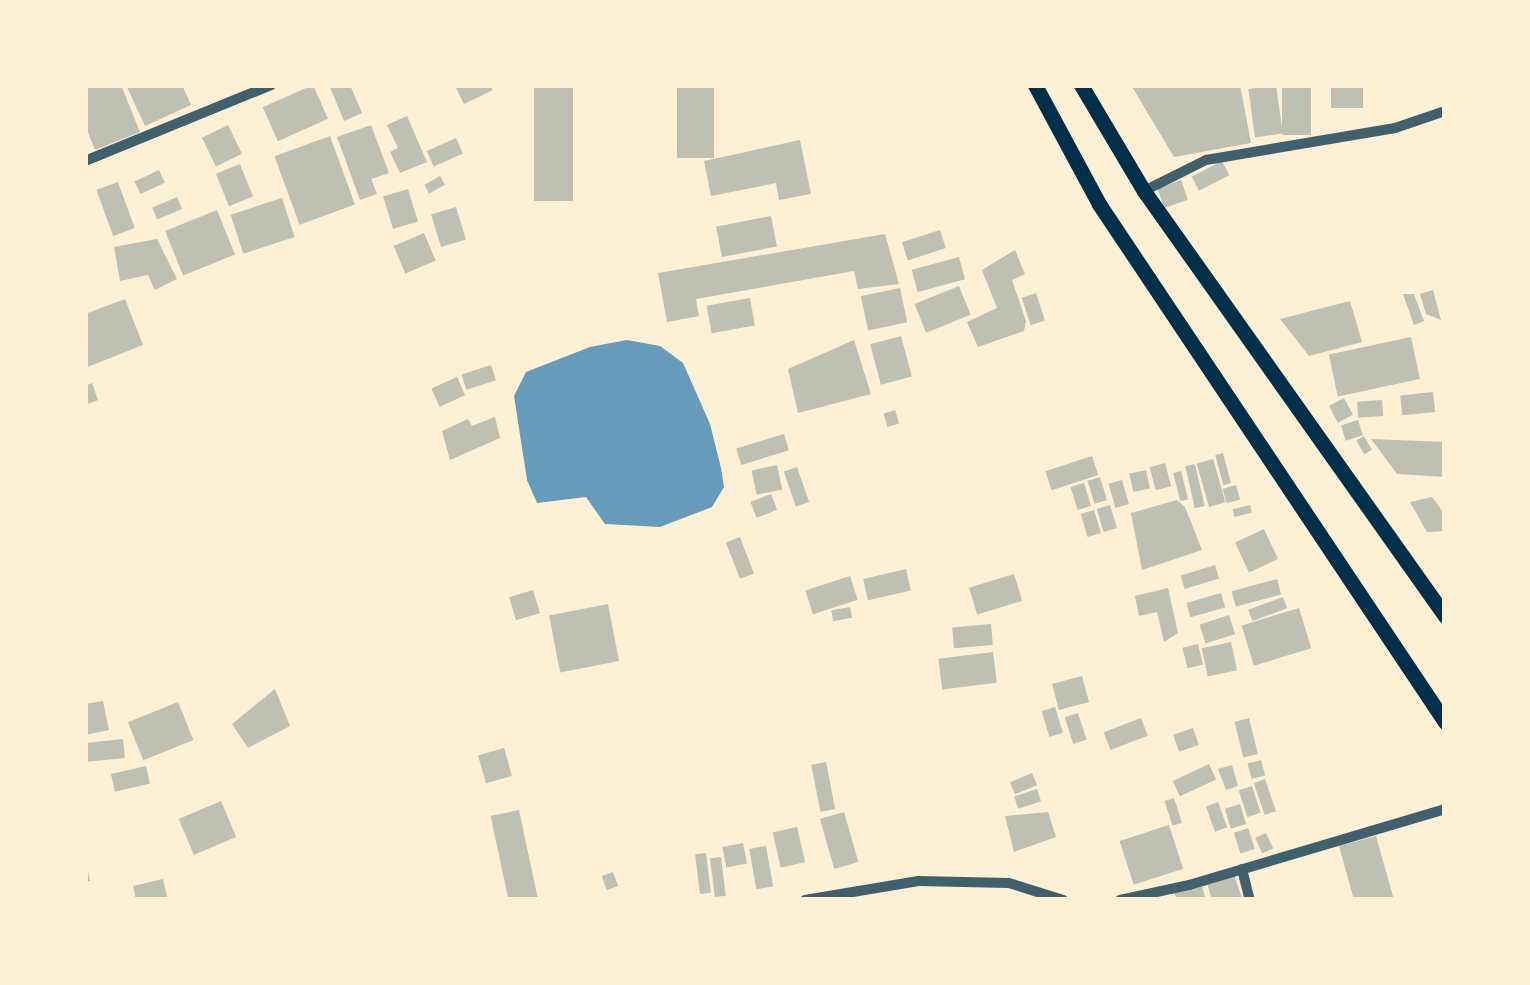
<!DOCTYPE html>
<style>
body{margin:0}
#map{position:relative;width:1530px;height:985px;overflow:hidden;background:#fdf0d5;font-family:"Roboto Condensed",sans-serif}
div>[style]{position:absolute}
.water>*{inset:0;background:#669bbc}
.building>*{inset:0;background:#bec0b2;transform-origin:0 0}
.minor>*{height:10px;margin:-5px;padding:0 5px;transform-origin:5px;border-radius:5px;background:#3f606c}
.secondary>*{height:15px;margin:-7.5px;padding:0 7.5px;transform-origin:7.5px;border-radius:7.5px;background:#003049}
span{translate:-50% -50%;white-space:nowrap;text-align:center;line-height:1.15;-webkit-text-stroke:10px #fdf0d5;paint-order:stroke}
.frame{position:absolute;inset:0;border:88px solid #fdf0d5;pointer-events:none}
</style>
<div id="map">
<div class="water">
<i style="clip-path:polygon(627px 340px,660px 346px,683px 363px,710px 424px,721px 468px,724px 487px,712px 507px,660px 527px,605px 524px,586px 497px,537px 503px,527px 480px,514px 396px,526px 372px,590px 347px)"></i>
</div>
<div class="building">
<i style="clip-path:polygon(85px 85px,121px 85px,140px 132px,95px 150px,85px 125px)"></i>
<i style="clip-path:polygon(126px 85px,182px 85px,191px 105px,145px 126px)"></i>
<i style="left:313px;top:85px;width:37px;height:55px;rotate:66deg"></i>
<i style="clip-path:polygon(329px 85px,350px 85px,362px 113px,344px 121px)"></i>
<i style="clip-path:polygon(463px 85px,490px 85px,493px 90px,464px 104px,456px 88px)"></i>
<i style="left:534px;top:85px;width:39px;height:116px"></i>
<i style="left:677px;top:85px;width:37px;height:73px"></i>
<i style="clip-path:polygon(1131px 85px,1240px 85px,1251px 143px,1174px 157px)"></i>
<i style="left:1276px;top:85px;width:49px;height:28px;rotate:82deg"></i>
<i style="left:1282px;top:85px;width:29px;height:50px"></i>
<i style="left:1331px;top:85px;width:32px;height:23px"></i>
<i style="clip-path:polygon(407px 116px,427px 162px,400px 173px,390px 152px,398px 148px,387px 125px)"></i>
<i style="left:228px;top:125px;width:32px;height:29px;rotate:64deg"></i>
<i style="clip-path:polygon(371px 125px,389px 173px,371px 179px,377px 194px,360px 200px,337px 137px)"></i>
<i style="left:330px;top:136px;width:73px;height:59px;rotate:70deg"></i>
<i style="left:456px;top:138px;width:17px;height:32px;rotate:66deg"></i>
<i style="clip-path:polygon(800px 140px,811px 194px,779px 200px,776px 183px,711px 196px,704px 161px)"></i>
<i style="left:1222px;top:161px;width:16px;height:34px;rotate:63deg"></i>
<i style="left:240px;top:164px;width:35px;height:26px;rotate:68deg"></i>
<i style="left:159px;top:170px;width:14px;height:27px;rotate:65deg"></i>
<i style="left:440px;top:176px;width:10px;height:18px;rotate:61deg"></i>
<i style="left:1181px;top:180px;width:21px;height:25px;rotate:71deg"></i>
<i style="left:118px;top:182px;width:49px;height:23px;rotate:70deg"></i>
<i style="left:408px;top:189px;width:34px;height:26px;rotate:73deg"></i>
<i style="left:177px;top:197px;width:13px;height:27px;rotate:67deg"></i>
<i style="left:282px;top:198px;width:41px;height:54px;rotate:72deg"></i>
<i style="left:456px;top:207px;width:34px;height:26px;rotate:73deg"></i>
<i style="left:217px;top:210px;width:48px;height:56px;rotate:68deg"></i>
<i style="left:771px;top:216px;width:31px;height:56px;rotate:79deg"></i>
<i style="left:940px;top:230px;width:19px;height:40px;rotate:72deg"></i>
<i style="left:424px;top:233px;width:30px;height:33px;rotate:67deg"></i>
<i style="clip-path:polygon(885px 234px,899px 284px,858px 289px,854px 271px,696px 299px,699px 316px,667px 322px,658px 273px)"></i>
<i style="clip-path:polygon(157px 239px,177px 279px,155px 290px,148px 275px,120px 281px,114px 247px)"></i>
<i style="clip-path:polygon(1015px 250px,1025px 274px,1012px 280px,1026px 321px,1024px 331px,978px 347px,967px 322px,997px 308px,982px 270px)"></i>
<i style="left:959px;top:257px;width:23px;height:49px;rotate:75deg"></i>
<i style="left:959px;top:286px;width:31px;height:48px;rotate:68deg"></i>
<i style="left:900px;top:288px;width:35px;height:40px;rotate:78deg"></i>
<i style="clip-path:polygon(1433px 290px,1441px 320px,1426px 314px,1420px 294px)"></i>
<i style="left:1036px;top:293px;width:29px;height:15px;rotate:72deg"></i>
<i style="clip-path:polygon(1403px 294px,1414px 294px,1424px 321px,1414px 325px)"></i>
<i style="left:750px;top:298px;width:28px;height:44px;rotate:80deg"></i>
<i style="clip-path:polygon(125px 299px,143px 345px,85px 368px,85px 314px)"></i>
<i style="clip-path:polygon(1350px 301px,1362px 342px,1309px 356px,1280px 319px)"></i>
<i style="left:901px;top:336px;width:42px;height:32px;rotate:75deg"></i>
<i style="left:1411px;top:337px;width:43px;height:84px;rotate:78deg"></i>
<i style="clip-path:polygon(854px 340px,871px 394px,798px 413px,788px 369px)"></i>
<i style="left:491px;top:365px;width:16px;height:31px;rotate:72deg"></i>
<i style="left:457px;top:377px;width:20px;height:28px;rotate:66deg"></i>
<i style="clip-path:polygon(92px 383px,98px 400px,85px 405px,85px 386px)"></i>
<i style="left:1433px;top:392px;width:20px;height:33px;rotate:84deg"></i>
<i style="left:1344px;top:398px;width:19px;height:17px;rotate:62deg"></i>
<i style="left:1382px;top:400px;width:16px;height:25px;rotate:86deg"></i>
<i style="left:895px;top:410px;width:14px;height:12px;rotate:73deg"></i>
<i style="clip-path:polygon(495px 417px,500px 438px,450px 460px,442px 431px,468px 419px,472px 426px)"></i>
<i style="left:1358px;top:420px;width:16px;height:18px;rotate:72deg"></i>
<i style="left:784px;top:434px;width:17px;height:50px;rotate:73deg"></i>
<i style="left:1364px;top:436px;width:16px;height:9px;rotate:60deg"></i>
<i style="clip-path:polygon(1371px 439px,1445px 442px,1445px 477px,1397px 474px)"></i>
<i style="left:1223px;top:453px;width:31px;height:8px;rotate:75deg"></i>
<i style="left:1092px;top:456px;width:20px;height:49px;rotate:72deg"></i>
<i style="left:1213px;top:459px;width:45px;height:17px;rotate:74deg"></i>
<i style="left:1165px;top:463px;width:24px;height:16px;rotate:75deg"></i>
<i style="left:1195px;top:464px;width:43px;height:10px;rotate:77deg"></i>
<i style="left:777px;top:465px;width:25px;height:26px;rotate:78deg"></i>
<i style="left:797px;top:467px;width:37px;height:14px;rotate:71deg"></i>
<i style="left:1146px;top:470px;width:19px;height:17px;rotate:78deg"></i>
<i style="left:1181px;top:471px;width:29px;height:8px;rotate:76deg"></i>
<i style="left:1100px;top:477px;width:24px;height:13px;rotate:73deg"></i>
<i style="left:1122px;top:480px;width:25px;height:14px;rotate:74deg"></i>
<i style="left:1084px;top:483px;width:24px;height:14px;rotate:73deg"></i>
<i style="left:1236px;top:485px;width:15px;height:14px;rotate:74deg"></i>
<i style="left:771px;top:494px;width:17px;height:22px;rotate:69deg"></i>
<i style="clip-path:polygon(1432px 497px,1445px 515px,1445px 531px,1427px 532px,1410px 502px)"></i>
<i style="clip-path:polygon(1177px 500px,1185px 507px,1202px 550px,1142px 570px,1131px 513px)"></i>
<i style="left:1110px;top:505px;width:24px;height:14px;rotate:73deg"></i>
<i style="left:1250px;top:505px;width:8px;height:18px;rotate:76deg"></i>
<i style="left:1094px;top:510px;width:24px;height:14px;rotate:73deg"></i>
<i style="left:1264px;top:529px;width:33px;height:32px;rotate:65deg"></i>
<i style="left:740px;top:537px;width:39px;height:15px;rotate:69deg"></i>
<i style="left:1215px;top:565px;width:14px;height:36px;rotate:73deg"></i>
<i style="left:906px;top:569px;width:22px;height:44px;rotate:77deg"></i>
<i style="left:1014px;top:574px;width:28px;height:47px;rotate:73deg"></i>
<i style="left:850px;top:576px;width:25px;height:47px;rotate:72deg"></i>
<i style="left:1277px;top:579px;width:16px;height:47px;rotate:75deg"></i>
<i style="clip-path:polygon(1168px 588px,1178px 633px,1164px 642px,1157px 612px,1139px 616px,1135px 596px)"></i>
<i style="left:533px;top:590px;width:24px;height:25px;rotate:73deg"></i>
<i style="left:1221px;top:593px;width:15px;height:36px;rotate:74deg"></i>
<i style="left:1283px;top:597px;width:12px;height:37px;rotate:70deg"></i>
<i style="left:608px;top:604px;width:58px;height:60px;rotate:79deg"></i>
<i style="left:850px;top:607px;width:11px;height:19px;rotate:80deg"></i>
<i style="left:1299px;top:608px;width:42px;height:60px;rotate:73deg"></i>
<i style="left:1229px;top:615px;width:20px;height:31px;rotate:72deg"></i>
<i style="left:991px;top:624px;width:21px;height:39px;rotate:85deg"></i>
<i style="left:1231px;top:642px;width:29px;height:30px;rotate:78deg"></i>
<i style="left:1198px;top:644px;width:21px;height:16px;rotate:76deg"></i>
<i style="left:993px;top:652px;width:31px;height:55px;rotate:83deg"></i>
<i style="left:1082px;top:676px;width:27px;height:31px;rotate:75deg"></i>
<i style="clip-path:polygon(275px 689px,290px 726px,248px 748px,232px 724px)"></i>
<i style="clip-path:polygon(103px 701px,109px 730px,85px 735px,85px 704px)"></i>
<i style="left:178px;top:702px;width:41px;height:54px;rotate:68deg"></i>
<i style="left:1055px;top:707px;width:27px;height:14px;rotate:73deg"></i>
<i style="left:1078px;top:713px;width:28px;height:14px;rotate:72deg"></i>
<i style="left:1141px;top:718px;width:19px;height:40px;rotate:69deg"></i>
<i style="left:1249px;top:718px;width:37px;height:15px;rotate:76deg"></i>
<i style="left:1193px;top:728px;width:18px;height:21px;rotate:71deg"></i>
<i style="left:123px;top:739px;width:19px;height:38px;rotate:84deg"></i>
<i style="left:504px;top:748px;width:29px;height:27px;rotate:74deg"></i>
<i style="left:1261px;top:760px;width:16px;height:14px;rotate:75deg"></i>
<i style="left:826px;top:762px;width:48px;height:15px;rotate:79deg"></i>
<i style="left:1209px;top:764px;width:17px;height:40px;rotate:65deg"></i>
<i style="clip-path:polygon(1232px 765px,1238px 786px,1226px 790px,1218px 769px)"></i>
<i style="left:146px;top:766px;width:18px;height:36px;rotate:77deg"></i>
<i style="left:1032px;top:773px;width:13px;height:24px;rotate:67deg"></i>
<i style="left:1265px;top:779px;width:34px;height:12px;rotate:71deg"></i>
<i style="left:1252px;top:786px;width:28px;height:14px;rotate:72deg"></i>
<i style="left:1037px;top:789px;width:13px;height:24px;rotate:72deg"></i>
<i style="left:1174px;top:798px;width:26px;height:10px;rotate:72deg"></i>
<i style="left:221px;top:801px;width:39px;height:46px;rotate:67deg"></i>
<i style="left:1218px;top:802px;width:27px;height:13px;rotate:70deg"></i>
<i style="left:1240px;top:804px;width:21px;height:16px;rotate:73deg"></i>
<i style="left:519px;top:810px;width:89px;height:29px;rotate:78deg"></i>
<i style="left:844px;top:812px;width:52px;height:25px;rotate:74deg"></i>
<i style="clip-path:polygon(1048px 812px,1056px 837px,1014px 852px,1005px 816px)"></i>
<i style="left:1169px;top:825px;width:46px;height:52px;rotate:72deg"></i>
<i style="left:797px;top:827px;width:36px;height:25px;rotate:77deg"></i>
<i style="left:1248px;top:828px;width:22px;height:15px;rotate:72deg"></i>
<i style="left:1266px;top:833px;width:17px;height:12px;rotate:65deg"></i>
<i style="clip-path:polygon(1376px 836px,1394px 900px,1354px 900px,1339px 846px)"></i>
<i style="left:743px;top:843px;width:21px;height:21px;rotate:79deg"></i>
<i style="left:766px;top:846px;width:41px;height:17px;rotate:80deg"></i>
<i style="left:706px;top:853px;width:40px;height:11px;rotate:83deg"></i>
<i style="clip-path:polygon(85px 856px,90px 881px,85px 882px)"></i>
<i style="left:721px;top:857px;width:39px;height:11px;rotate:83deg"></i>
<i style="left:613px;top:872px;width:15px;height:12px;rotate:70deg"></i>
<i style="clip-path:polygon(1234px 875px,1243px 900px,1212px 900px,1207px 883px)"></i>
<i style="clip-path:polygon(163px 879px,168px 900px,136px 900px,133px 886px)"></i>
<i style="clip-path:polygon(1202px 886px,1206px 900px,1177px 900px,1174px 892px)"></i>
</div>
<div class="minor">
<i style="left:85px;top:161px;width:201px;rotate:-22.2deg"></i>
<i style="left:1144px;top:191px;width:69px;rotate:-26.6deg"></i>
<i style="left:1206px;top:160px;width:192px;rotate:-9.6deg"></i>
<i style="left:1395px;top:128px;width:53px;rotate:-18.8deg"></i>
<i style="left:1242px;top:869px;width:32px;rotate:76deg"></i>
<i style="left:805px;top:900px;width:115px;rotate:-9.5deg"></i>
<i style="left:918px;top:881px;width:91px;rotate:1.3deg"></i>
<i style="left:1009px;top:883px;width:57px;rotate:17.5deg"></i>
<i style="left:1120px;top:900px;width:71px;rotate:-12.3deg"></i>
<i style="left:1189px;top:885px;width:267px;rotate:-16.5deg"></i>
</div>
<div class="secondary">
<i style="left:1035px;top:85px;width:135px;rotate:61.7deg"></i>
<i style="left:1099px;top:204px;width:623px;rotate:56.26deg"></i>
<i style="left:1081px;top:85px;width:123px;rotate:59.3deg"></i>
<i style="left:1144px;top:191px;width:521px;rotate:54.69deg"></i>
</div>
<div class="frame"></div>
</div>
